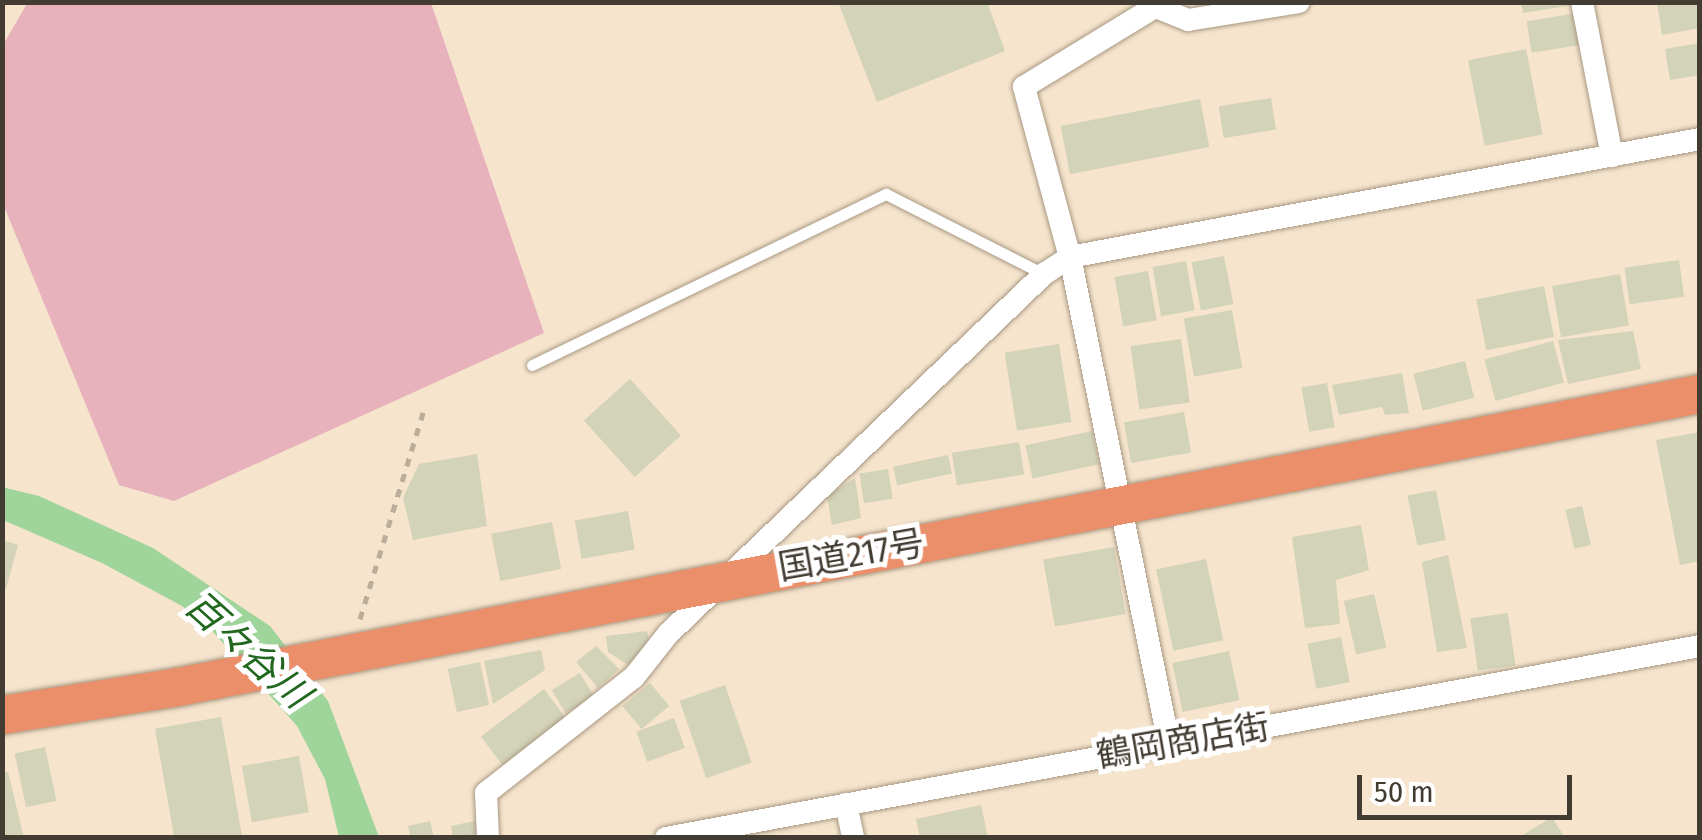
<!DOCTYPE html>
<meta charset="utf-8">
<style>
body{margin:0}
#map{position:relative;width:1702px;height:840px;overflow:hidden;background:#f6e4cd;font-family:"Fira Sans Condensed","Noto Sans JP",sans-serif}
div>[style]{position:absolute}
.green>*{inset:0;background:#e7b2bc}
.water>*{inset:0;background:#9fd49a}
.building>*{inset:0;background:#d2d3b8;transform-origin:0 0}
.path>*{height:5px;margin-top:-2.5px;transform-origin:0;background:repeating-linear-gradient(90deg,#bbad9a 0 8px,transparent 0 16px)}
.roads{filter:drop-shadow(0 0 2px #a89882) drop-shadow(0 0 2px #a89882)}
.service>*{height:11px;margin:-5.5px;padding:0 5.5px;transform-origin:5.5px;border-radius:5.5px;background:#fff}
.minor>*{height:22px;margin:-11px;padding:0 11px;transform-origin:11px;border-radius:11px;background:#fff}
.trunk>*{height:38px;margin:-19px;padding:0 19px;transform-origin:19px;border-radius:19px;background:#eb8e6a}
span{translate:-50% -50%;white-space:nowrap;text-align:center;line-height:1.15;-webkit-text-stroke:10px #fff;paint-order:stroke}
.street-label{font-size:35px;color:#433c32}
.water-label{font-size:38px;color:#21671e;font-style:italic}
.frame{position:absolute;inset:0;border:5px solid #433c32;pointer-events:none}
.scale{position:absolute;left:1357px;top:775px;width:215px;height:45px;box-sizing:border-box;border:5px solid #433c32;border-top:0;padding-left:12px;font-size:30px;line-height:35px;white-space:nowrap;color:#433c32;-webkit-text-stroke:8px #fff;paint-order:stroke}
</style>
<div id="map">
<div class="green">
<i style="clip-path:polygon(28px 2px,431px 3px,544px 333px,174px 501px,119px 485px,3px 204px,3px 45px)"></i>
</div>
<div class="water">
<i style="clip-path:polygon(2px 487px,39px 496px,153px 548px,270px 626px,328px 701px,379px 837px,339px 837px,325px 779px,297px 726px,214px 633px,182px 606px,102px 563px,3px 520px)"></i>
</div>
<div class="building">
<i style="clip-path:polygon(838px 2px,987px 2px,1005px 51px,877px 102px)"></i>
<i style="clip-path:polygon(1521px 2px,1574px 2px,1575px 5px,1523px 13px)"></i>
<i style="clip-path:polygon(1700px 2px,1700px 28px,1662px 35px,1657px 3px)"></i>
<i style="left:1578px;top:13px;width:32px;height:52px;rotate:81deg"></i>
<i style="clip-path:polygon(1700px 43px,1700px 75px,1670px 80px,1665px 49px)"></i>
<i style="left:1526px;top:49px;width:87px;height:59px;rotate:79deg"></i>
<i style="left:1271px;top:98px;width:32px;height:53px;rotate:81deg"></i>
<i style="left:1200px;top:99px;width:49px;height:142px;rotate:79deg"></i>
<i style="left:1224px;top:256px;width:49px;height:33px;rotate:79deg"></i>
<i style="left:1679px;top:260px;width:37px;height:55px;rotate:82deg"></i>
<i style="left:1186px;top:261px;width:50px;height:34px;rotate:80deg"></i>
<i style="left:1148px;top:271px;width:50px;height:34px;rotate:80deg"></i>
<i style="left:1620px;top:274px;width:52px;height:69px;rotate:80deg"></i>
<i style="left:1544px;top:286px;width:52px;height:69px;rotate:79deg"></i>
<i style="left:1232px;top:310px;width:59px;height:49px;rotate:80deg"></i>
<i style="clip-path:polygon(1633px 331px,1641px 369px,1568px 384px,1558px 340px)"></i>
<i style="left:1181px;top:339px;width:64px;height:51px;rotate:82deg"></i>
<i style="left:1553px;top:341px;width:43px;height:71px;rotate:75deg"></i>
<i style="left:1059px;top:344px;width:79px;height:55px;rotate:81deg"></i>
<i style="left:1465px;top:361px;width:38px;height:53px;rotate:76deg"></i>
<i style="clip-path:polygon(1402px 373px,1409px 413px,1385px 415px,1382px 407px,1339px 415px,1332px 385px)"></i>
<i style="left:630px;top:379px;width:76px;height:62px;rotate:48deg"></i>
<i style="left:1327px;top:383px;width:45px;height:26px;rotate:80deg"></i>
<i style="left:1184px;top:412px;width:41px;height:61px;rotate:80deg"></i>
<i style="left:1092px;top:431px;width:34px;height:68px;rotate:78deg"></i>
<i style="clip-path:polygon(1700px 432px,1700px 561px,1680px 565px,1656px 440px)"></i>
<i style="left:1019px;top:442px;width:33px;height:68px;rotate:81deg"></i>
<i style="clip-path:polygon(477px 454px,487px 526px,413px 540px,403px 498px,419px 464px)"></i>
<i style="left:948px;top:455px;width:19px;height:56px;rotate:78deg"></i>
<i style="left:888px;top:469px;width:30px;height:29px;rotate:81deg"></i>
<i style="clip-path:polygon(855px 478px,861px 518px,832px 525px,827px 496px)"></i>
<i style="left:1436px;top:490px;width:51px;height:29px;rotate:79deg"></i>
<i style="left:1582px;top:506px;width:40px;height:17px;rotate:77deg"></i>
<i style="left:628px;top:511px;width:39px;height:54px;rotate:80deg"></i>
<i style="left:552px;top:522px;width:48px;height:62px;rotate:79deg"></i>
<i style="clip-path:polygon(1361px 525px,1369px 570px,1336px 580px,1340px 624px,1305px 628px,1292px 537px)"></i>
<i style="clip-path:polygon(2px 540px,18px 545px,6px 589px,2px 588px)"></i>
<i style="left:1114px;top:547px;width:68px;height:72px;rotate:80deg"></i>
<i style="clip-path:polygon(1448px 555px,1467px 648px,1437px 652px,1422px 562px)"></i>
<i style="left:1206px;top:559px;width:83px;height:51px;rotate:78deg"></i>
<i style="left:1374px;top:594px;width:55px;height:31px;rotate:77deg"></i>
<i style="left:1508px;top:613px;width:53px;height:38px;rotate:82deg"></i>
<i style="clip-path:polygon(647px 631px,650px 645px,628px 665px,608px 652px,606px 636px)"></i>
<i style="left:1341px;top:637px;width:46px;height:34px;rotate:79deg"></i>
<i style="clip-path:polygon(596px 646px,619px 669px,598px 688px,576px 662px)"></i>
<i style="clip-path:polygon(541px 650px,545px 670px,493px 704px,484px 661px)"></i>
<i style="left:1229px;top:651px;width:50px;height:58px;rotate:78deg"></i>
<i style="left:480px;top:662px;width:44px;height:33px;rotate:78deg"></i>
<i style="left:580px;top:673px;width:27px;height:33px;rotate:59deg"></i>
<i style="left:650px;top:683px;width:30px;height:36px;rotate:50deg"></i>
<i style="left:725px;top:685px;width:82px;height:48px;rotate:71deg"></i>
<i style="left:544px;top:689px;width:36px;height:79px;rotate:53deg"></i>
<i style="left:221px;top:717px;width:123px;height:67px;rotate:80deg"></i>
<i style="left:674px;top:718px;width:32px;height:40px;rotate:70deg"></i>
<i style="left:45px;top:747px;width:55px;height:31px;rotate:78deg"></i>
<i style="left:299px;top:756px;width:57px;height:58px;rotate:80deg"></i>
<i style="clip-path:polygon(8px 772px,24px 838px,2px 838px,2px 773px)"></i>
<i style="clip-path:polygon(981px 805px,988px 838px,920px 838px,916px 819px)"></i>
<i style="clip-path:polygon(1552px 817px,1565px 838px,1518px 838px)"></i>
<i style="clip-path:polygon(479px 820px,482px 838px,453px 838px,451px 826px)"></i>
<i style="clip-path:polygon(430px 821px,434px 838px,411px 838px,408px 826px)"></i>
</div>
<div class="path">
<i style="left:360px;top:619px;width:222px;rotate:-73deg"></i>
</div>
<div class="roads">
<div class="service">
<i style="left:532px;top:365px;width:393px;rotate:-25.8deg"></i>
<i style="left:886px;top:194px;width:177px;rotate:26.9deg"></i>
</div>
<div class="minor">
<i style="left:1163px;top:2px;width:163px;rotate:148.6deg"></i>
<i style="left:1024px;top:87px;width:176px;rotate:74.9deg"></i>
<i style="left:1070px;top:257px;width:496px;rotate:78.5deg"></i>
<i style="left:1582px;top:2px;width:157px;rotate:79deg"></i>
<i style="left:1156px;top:7px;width:35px;rotate:22deg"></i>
<i style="left:1188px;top:20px;width:112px;rotate:-9.2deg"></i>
<i style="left:846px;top:804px;width:35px;rotate:78deg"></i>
<i style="left:488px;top:838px;width:45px;rotate:-92.5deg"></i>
<i style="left:486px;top:793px;width:188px;rotate:-38.1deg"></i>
<i style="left:634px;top:677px;width:55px;rotate:-51.7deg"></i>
<i style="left:668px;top:634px;width:521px;rotate:-43.75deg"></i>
<i style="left:1044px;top:274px;width:31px;rotate:-33deg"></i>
<i style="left:1070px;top:257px;width:641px;rotate:-10.61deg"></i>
<i style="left:666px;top:838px;width:1052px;rotate:-10.52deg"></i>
</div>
<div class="trunk">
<i style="left:2px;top:715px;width:178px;rotate:-9deg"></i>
<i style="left:178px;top:687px;width:1550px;rotate:-10.9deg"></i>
</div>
</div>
<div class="street-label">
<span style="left:851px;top:555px;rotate:-10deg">国道217号</span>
<span style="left:1183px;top:741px;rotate:-10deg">鶴岡商店街</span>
</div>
<div class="water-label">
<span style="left:247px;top:650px;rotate:42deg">百々谷川</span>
</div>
<div class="frame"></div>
<div class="scale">50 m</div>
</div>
